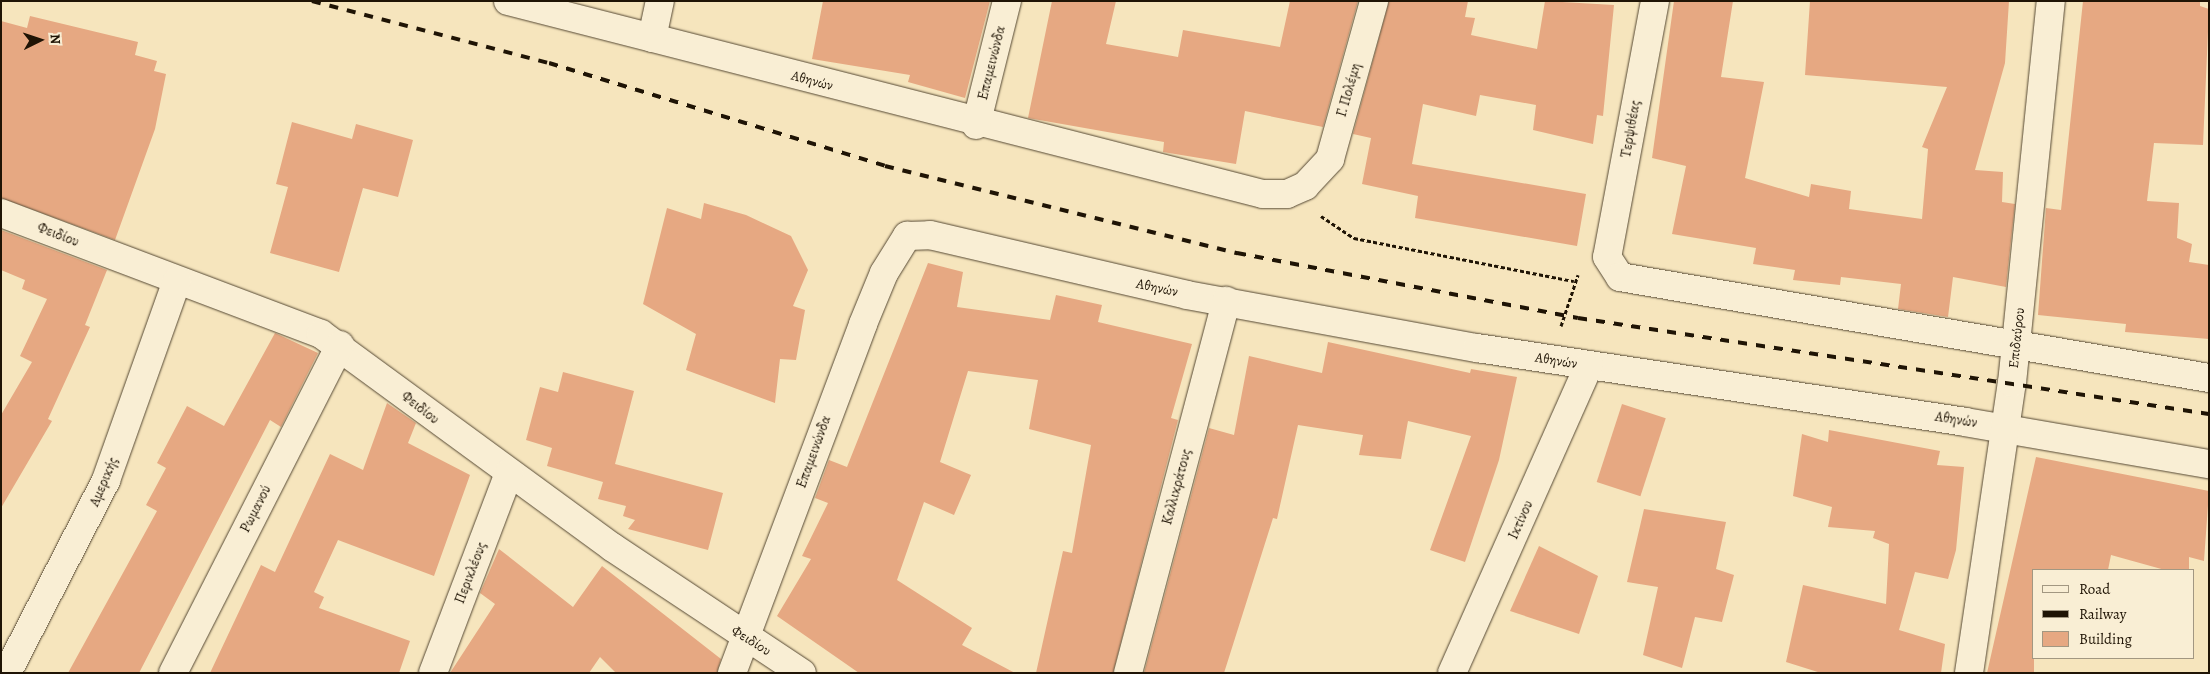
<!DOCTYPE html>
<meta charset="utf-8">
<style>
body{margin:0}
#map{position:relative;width:2210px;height:674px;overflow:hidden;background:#f6e5bd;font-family:Alegreya,serif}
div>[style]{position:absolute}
.building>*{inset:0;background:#e6a882;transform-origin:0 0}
.path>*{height:3px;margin-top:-1.5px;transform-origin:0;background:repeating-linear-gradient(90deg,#1f1405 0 4px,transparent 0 6.5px)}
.roads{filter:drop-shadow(0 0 1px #554833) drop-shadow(0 0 1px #554833)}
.minor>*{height:28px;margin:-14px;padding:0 14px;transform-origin:14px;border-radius:14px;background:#f9eed4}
.rail>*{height:4px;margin-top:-2px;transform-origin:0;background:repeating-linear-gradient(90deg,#1f1405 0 9px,transparent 0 18px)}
span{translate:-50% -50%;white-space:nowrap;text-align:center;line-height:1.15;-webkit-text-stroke:4px #f9eed4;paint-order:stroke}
.street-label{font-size:14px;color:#1f1405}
.frame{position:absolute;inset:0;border:2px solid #1f1405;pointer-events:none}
.legend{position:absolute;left:2032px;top:569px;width:162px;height:90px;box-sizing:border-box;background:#f9eed4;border:1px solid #a29781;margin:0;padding:6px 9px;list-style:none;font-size:15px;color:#1f1405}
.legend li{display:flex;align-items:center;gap:10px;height:25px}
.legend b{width:25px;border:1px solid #a29781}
.north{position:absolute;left:15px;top:15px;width:50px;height:50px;-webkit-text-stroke:4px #f9eed4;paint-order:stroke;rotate:86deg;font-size:14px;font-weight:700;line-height:20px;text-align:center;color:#1f1405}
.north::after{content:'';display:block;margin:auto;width:18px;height:22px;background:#1f1405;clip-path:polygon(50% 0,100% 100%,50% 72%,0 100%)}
</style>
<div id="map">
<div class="building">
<i style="clip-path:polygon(823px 1px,990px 1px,965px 98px,908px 82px,910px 75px,812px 59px)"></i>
<i style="clip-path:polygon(1052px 1px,1116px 1px,1106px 44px,1178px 57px,1183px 30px,1280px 47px,1290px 1px,1358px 1px,1323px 127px,1245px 111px,1236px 164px,1163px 152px,1164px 142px,1028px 118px)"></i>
<i style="clip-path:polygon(1389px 1px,1468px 1px,1465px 17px,1475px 18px,1471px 35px,1537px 49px,1545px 1px,1614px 5px,1603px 116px,1597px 115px,1593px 144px,1533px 130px,1536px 105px,1480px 95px,1476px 116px,1423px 104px,1412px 164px,1586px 194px,1577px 246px,1415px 218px,1418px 196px,1362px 184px,1371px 138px,1353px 134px)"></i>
<i style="clip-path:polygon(1674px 1px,1733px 1px,1721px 77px,1764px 82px,1745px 178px,1809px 197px,1811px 184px,1851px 191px,1849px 209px,1922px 219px,1928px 149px,1922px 147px,1947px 87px,1805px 75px,1810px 1px,2009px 1px,2005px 63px,1975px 170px,2003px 172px,2002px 202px,2015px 204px,2006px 287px,1953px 277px,1948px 317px,1898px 309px,1901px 284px,1841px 277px,1840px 285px,1793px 280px,1795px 270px,1753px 264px,1756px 248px,1672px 234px,1686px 166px,1652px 158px)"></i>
<i style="clip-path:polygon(2083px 1px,2200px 1px,2200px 6px,2209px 9px,2203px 145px,2154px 143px,2147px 201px,2179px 203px,2177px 238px,2192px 244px,2189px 262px,2209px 265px,2209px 339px,2125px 332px,2126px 324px,2038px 315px,2046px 208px,2061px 210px)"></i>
<i style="clip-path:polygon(30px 16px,138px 42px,135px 55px,157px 61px,154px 71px,166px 74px,155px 129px,115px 240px,1px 198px,1px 21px,27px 28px)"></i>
<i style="clip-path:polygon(292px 122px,352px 139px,356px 124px,413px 140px,398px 197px,363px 188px,339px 272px,270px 253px,288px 187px,276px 184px)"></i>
<i style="clip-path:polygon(704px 203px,746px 215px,791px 236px,808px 270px,793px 306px,805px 310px,796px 360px,780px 359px,775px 403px,686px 370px,696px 334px,643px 304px,667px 208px,701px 219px)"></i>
<i style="clip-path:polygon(1px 230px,107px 270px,85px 325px,90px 327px,48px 419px,52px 421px,1px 508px,1px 415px,32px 362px,20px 356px,47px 299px,22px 289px,25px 280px,1px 270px)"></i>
<i style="clip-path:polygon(928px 263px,963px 272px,957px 307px,1050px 320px,1056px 295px,1102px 305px,1098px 322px,1192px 344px,1171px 418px,1178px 420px,1113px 673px,1036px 673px,1063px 551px,1072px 553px,1091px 445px,1029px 429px,1038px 380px,968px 371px,940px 462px,971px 475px,954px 515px,924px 502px,897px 580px,972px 628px,962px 645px,1015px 673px,859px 673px,777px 616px,811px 559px,802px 556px,828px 503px,815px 498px,829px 460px,847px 467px)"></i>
<i style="clip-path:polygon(275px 333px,318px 353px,281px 427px,270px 420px,139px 673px,68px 673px,157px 511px,146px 505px,166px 468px,157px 463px,187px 406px,224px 426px)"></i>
<i style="clip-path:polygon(1328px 342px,1470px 373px,1471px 369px,1517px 377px,1499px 460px,1465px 562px,1430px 550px,1471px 436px,1408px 421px,1401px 459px,1359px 455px,1363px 435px,1298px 425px,1277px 519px,1273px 518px,1224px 673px,1144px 673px,1209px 428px,1234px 435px,1249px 356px,1322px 373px)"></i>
<i style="clip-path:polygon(563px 372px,634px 391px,615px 464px,723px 493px,708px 550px,628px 529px,635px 520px,623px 516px,626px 506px,598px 499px,603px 482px,547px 466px,552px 448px,526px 440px,540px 387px,558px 392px)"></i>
<i style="clip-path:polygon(387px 403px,416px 423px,408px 443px,470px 475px,434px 576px,338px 540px,314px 592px,324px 597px,319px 608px,410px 641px,399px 673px,210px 673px,261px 565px,275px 572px,330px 454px,363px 470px)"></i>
<i style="left:1622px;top:404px;width:46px;height:82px;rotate:18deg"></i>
<i style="clip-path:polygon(1829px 430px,1940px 451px,1937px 465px,1964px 467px,1956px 550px,1948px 579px,1915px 572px,1899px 630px,1945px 644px,1941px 673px,1821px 673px,1786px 662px,1803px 585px,1886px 604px,1889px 544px,1873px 538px,1875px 531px,1828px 527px,1832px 507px,1793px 496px,1802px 434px,1828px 442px)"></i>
<i style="clip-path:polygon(2036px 457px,2209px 491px,2204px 561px,2189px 557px,2189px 570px,2165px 570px,2111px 555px,2108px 570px,2034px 570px,2034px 673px,1987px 673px)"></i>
<i style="clip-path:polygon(1644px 509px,1726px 522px,1716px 569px,1734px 575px,1722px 622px,1695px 617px,1682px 668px,1643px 655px,1658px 587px,1627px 582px)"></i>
<i style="clip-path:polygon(1539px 546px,1598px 576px,1579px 634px,1510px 611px)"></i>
<i style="clip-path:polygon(499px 549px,573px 607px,602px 566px,721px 659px,717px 673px,616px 673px,600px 657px,589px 673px,450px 673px,495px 604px,480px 593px)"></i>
</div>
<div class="path">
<i style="left:1321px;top:216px;width:40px;rotate:34deg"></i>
<i style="left:1354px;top:238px;width:224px;rotate:11.1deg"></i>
<i style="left:1561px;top:326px;width:54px;rotate:-71.6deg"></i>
</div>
<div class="roads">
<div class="minor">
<i style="left:508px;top:1px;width:779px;rotate:14.34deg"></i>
<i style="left:1263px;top:194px;width:24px"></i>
<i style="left:1287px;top:194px;width:20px;rotate:-24deg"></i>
<i style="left:1305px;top:186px;width:37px;rotate:-47deg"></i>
<i style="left:1330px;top:159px;width:164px;rotate:-74.4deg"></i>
<i style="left:1655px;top:1px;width:260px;rotate:100.6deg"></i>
<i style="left:1607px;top:257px;width:24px;rotate:57deg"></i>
<i style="left:1620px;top:277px;width:598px;rotate:9.73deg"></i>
<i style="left:652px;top:38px;width:38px;rotate:-78deg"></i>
<i style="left:976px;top:125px;width:128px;rotate:-76deg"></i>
<i style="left:1px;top:213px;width:342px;rotate:20.7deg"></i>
<i style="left:321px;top:334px;width:361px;rotate:36.2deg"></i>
<i style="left:612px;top:547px;width:228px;rotate:33.6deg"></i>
<i style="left:7px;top:673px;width:217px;rotate:-62.8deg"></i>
<i style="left:106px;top:480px;width:211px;rotate:-70.4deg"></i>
<i style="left:173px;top:673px;width:368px;rotate:-63deg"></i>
<i style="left:433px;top:673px;width:214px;rotate:-69.2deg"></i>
<i style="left:732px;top:673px;width:373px;rotate:-69.4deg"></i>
<i style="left:863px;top:324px;width:55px;rotate:-67.6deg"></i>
<i style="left:884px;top:273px;width:44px;rotate:-58.1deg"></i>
<i style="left:907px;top:236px;width:23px;rotate:-2deg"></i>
<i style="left:930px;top:235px;width:264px;rotate:13.1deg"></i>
<i style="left:1187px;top:295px;width:295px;rotate:10.4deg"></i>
<i style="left:1477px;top:348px;width:494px;rotate:8.6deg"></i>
<i style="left:1965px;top:422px;width:248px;rotate:9.8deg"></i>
<i style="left:1128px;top:673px;width:385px;rotate:-75.2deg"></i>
<i style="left:1452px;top:673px;width:336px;rotate:-66deg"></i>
<i style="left:1969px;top:673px;width:293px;rotate:-81.6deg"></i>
<i style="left:2012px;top:383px;width:384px;rotate:-84.2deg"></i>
</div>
</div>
<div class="rail">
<i style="left:312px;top:1px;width:245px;rotate:14.7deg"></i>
<i style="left:549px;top:63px;width:351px;rotate:17deg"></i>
<i style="left:885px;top:166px;width:363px;rotate:13.9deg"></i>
<i style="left:1237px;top:253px;width:347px;rotate:10.8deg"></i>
<i style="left:1578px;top:318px;width:638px;rotate:8.65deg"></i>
</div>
<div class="street-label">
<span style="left:992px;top:63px;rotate:-76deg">Επαμεινώνδα</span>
<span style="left:812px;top:81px;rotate:15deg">Αθηνών</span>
<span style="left:1349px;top:90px;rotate:-74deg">Γ. Πολέμη</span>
<span style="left:1631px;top:129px;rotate:-80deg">Τερψιθέας</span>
<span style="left:58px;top:235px;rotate:21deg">Φειδίου</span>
<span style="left:1157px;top:288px;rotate:12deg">Αθηνών</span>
<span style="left:2017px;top:338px;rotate:-84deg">Επιδαύρου</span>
<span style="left:1556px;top:361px;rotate:9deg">Αθηνών</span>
<span style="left:420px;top:408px;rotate:38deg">Φειδίου</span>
<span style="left:1956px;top:420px;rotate:9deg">Αθηνών</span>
<span style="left:814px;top:452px;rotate:-70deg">Επαμεινώνδα</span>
<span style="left:104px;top:482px;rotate:-67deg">Αμερικής</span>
<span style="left:1177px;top:487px;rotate:-75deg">Καλλικράτους</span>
<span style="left:256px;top:509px;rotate:-63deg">Ρωμανού</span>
<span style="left:1521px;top:520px;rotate:-66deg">Ικτίνου</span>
<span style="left:471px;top:573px;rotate:-69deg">Περικλέους</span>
<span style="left:751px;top:641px;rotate:32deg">Φειδίου</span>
</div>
<div class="frame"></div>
<ul class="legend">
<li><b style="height:6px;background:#f9eed4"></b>Road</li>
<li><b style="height:6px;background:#1f1405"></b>Railway</li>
<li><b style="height:14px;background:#e6a882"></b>Building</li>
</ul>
<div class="north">N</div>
</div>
